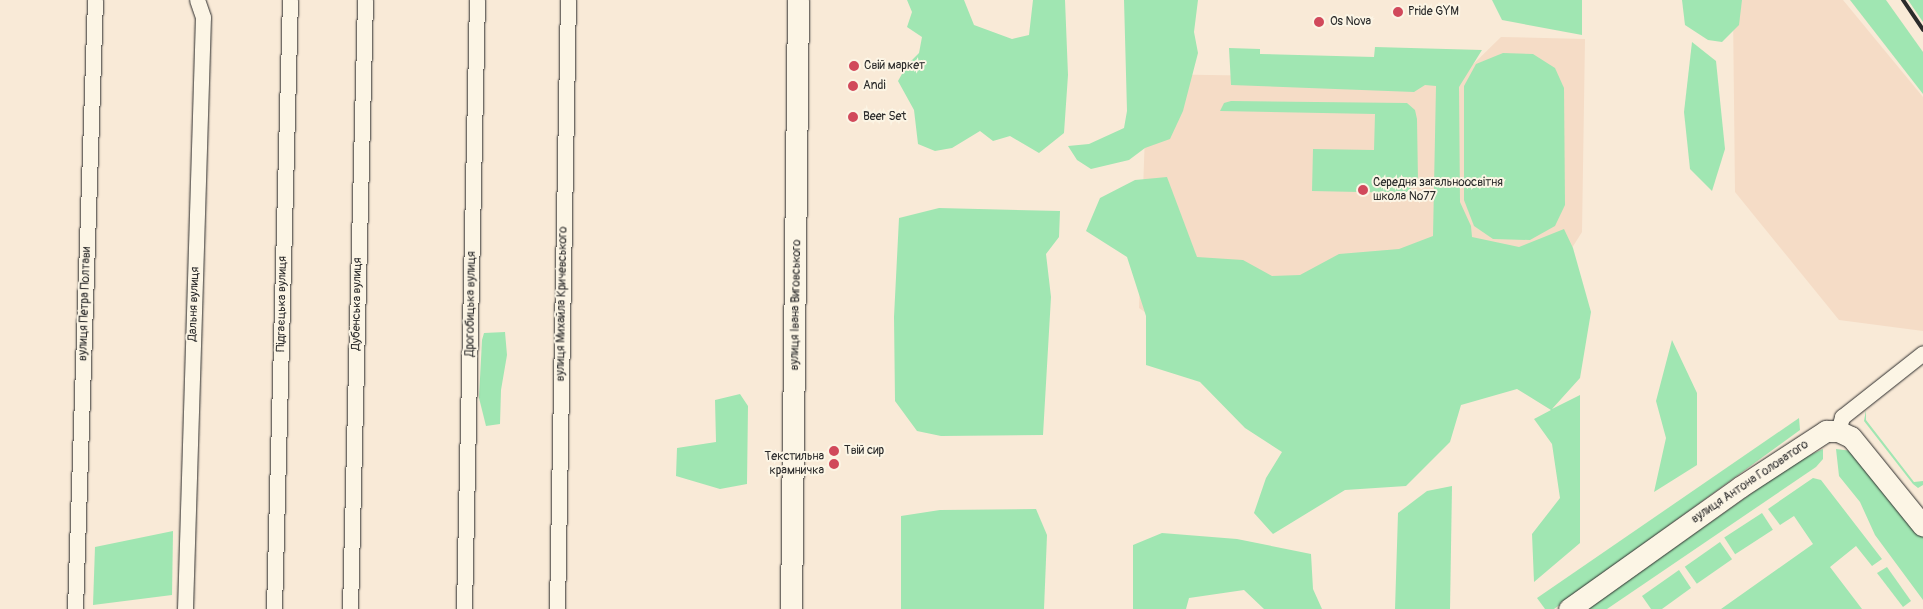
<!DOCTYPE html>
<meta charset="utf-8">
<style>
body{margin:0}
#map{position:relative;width:1923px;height:609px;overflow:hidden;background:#f9ead7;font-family:Pangolin,sans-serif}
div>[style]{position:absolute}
.built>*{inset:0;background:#f5dcc6}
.green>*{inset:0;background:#a0e6b2;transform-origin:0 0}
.roads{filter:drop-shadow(0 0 1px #2b2b2b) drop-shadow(0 0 1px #2b2b2b)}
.street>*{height:15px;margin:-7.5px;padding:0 7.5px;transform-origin:7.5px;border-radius:7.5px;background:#fcf5e5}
.secondary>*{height:21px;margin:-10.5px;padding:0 10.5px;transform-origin:10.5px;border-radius:10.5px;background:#fcf5e5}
.rail>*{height:4px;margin:-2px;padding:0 2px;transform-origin:2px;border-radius:2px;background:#2b2b2b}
.dots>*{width:14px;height:14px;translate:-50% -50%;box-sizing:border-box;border:2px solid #fcf5e5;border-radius:50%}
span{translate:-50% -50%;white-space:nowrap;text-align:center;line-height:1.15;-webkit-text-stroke:4px #fcf5e5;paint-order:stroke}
.poi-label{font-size:12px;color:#2b2b2b}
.left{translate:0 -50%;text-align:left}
.right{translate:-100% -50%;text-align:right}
.street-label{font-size:12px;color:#2b2b2b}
</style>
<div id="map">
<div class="built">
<i style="clip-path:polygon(1736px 0,1843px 0,1923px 97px,1923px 331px,1839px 320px,1735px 192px,1733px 11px)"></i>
<i style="clip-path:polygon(1501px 37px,1585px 39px,1582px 232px,1560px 267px,1184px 339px,1139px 308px,1147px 74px,1458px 79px)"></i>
</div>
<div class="green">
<i style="clip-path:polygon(907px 0,964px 0,974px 25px,1012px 39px,1029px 35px,1033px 0,1065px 0,1068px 75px,1064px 133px,1039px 153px,1010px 136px,993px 141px,980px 131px,952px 148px,935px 151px,918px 144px,914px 110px,898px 81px,907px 65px,919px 53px,922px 37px,907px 27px,912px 12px)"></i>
<i style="clip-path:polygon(1124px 0,1198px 0,1194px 32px,1198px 53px,1183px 111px,1170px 139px,1145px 148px,1129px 160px,1091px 169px,1077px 160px,1068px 146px,1089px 144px,1124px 128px,1127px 111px)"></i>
<i style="clip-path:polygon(1492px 0,1582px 0,1582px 35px,1502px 20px)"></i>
<i style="clip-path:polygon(1682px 0,1742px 0,1739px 25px,1722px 42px,1708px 40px,1685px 25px)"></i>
<i style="clip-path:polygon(1850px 0,1886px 0,1923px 52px,1923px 94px)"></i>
<i style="clip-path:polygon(1908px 0,1923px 0,1923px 22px)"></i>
<i style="clip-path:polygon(1692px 42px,1716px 61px,1725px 149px,1712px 191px,1690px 169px,1684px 112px)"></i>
<i style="clip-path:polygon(1375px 47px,1482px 50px,1459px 87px,1460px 202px,1471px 226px,1472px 237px,1519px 247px,1564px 229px,1573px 248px,1591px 312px,1580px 378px,1552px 409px,1580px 395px,1580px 543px,1534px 582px,1532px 534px,1560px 498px,1552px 444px,1534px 419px,1551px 410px,1517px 389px,1461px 405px,1450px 442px,1406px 486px,1345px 490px,1273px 534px,1254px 513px,1266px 478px,1282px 452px,1245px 428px,1200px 382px,1146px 365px,1146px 316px,1127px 257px,1086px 231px,1100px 198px,1135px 180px,1167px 177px,1197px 257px,1243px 260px,1272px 276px,1300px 275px,1339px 254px,1399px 249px,1433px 236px,1436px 86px,1425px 85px,1414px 92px,1231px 85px,1229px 48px,1260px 49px,1260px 54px,1374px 57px)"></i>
<i style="clip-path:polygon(1503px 53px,1533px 54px,1555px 68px,1564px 88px,1565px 205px,1555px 226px,1530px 240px,1493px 239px,1474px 226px,1464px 200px,1464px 86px,1476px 64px)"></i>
<i style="clip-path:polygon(1231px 101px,1407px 103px,1415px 110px,1417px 119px,1418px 181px,1406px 193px,1312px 191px,1313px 149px,1374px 150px,1375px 114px,1220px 111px,1224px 103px)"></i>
<i style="clip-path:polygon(939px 208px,1060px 211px,1059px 237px,1046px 254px,1051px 297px,1043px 435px,941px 436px,917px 431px,895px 401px,894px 317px,899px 218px)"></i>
<i style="clip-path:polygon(505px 332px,507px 355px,501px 390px,500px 424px,486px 426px,479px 398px,482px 340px,484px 333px)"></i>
<i style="clip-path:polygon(1672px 340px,1697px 393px,1697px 465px,1654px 492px,1666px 438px,1656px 401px)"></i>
<i style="clip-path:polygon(740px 394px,748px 406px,747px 484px,720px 489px,676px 476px,677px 448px,716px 442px,715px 400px)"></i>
<i style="clip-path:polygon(1866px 410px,1866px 420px,1914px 482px,1923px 481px,1923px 485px,1918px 488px,1913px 484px,1864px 421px)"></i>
<i style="clip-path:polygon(1799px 418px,1800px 430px,1554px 609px,1545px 609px,1537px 598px)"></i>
<i style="clip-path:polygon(1823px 449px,1823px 459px,1816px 467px,1607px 609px,1587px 609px,1799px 460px)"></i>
<i style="clip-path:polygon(1836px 449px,1852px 451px,1923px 536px,1923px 600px,1875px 535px,1860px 502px,1839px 476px)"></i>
<i style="clip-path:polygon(1813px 478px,1821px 480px,1882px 559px,1872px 566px,1856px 546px,1830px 567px,1862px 609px,1721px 609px,1813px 544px,1794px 516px,1780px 525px,1768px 509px)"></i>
<i style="clip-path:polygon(1452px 486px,1450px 609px,1395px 609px,1398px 513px,1427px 491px)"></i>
<i style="clip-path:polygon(1036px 509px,1047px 535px,1044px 609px,901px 609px,901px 516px,940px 510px)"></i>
<i style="left:1762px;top:513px;width:20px;height:45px;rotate:57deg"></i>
<i style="clip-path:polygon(173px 531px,172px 595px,93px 605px,95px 547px)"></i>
<i style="clip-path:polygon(1162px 533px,1237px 539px,1311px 554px,1313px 589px,1322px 609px,1264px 609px,1244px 590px,1189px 598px,1186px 609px,1133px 609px,1133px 545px)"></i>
<i style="left:1720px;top:542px;width:21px;height:43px;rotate:55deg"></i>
<i style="clip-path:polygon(1887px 567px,1911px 601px,1903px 607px,1877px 573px)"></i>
<i style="clip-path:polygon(1679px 570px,1691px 588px,1662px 609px,1651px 609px,1642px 596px)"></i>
</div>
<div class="roads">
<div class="street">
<i style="left:1838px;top:431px;width:15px;rotate:-74deg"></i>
<i style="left:1842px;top:417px;width:103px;rotate:-38.3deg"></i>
<i style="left:75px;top:609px;width:609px;rotate:-88.12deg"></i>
<i style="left:185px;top:609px;width:592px;rotate:-88.26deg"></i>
<i style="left:203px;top:17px;width:18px;rotate:-109deg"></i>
<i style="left:274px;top:609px;width:609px;rotate:-88.5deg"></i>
<i style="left:350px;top:609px;width:609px;rotate:-88.59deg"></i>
<i style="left:464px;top:609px;width:609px;rotate:-88.78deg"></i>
<i style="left:557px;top:609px;width:609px;rotate:-88.97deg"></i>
</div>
<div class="secondary">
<i style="left:791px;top:609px;width:609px;rotate:-89.34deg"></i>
<i style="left:1569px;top:609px;width:210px;rotate:-35.5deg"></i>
<i style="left:1740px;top:487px;width:103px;rotate:-33.1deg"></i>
<i style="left:1826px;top:431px;width:12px"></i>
<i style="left:1838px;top:431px;width:14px;rotate:25deg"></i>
<i style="left:1851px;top:437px;width:114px;rotate:51deg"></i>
</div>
</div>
<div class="rail">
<i style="left:1903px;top:0;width:36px;rotate:56deg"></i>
</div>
<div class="dots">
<i style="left:1398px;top:12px;background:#d1495b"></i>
<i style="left:1319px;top:22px;background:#d1495b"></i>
<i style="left:854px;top:66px;background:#d1495b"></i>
<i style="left:853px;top:86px;background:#d1495b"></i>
<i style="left:853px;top:117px;background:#d1495b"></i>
<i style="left:1363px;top:190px;background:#d1495b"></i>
<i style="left:834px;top:451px;background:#d1495b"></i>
<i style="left:834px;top:464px;background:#d1495b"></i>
</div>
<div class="poi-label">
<span class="left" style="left:1408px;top:12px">Pride GYM</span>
<span class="left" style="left:1330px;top:22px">Os Nova</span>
<span class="left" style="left:864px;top:66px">Свій маркет</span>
<span class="left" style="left:863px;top:86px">Andi</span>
<span class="left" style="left:863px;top:117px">Beer Set</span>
<span class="left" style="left:1373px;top:190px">Середня загальноосвітня<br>школа №77</span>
<span class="left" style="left:844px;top:451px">Твій сир</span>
<span class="right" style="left:824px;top:464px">Текстильна<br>крамничка</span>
</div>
<div class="street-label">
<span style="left:85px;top:304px;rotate:-88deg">вулиця Петра Полтави</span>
<span style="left:194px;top:304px;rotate:-88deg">Дальня вулиця</span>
<span style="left:282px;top:304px;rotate:-89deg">Підгаєцька вулиця</span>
<span style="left:357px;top:304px;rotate:-89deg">Дубенська вулиця</span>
<span style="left:471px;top:304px;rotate:-89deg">Дрогобицька вулиця</span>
<span style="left:562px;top:304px;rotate:-89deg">вулиця Михайла Кричевського</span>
<span style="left:796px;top:305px;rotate:-89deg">вулиця Івана Виговського</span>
<span style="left:1750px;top:482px;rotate:-34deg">вулиця Антона Головатого</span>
</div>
</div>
